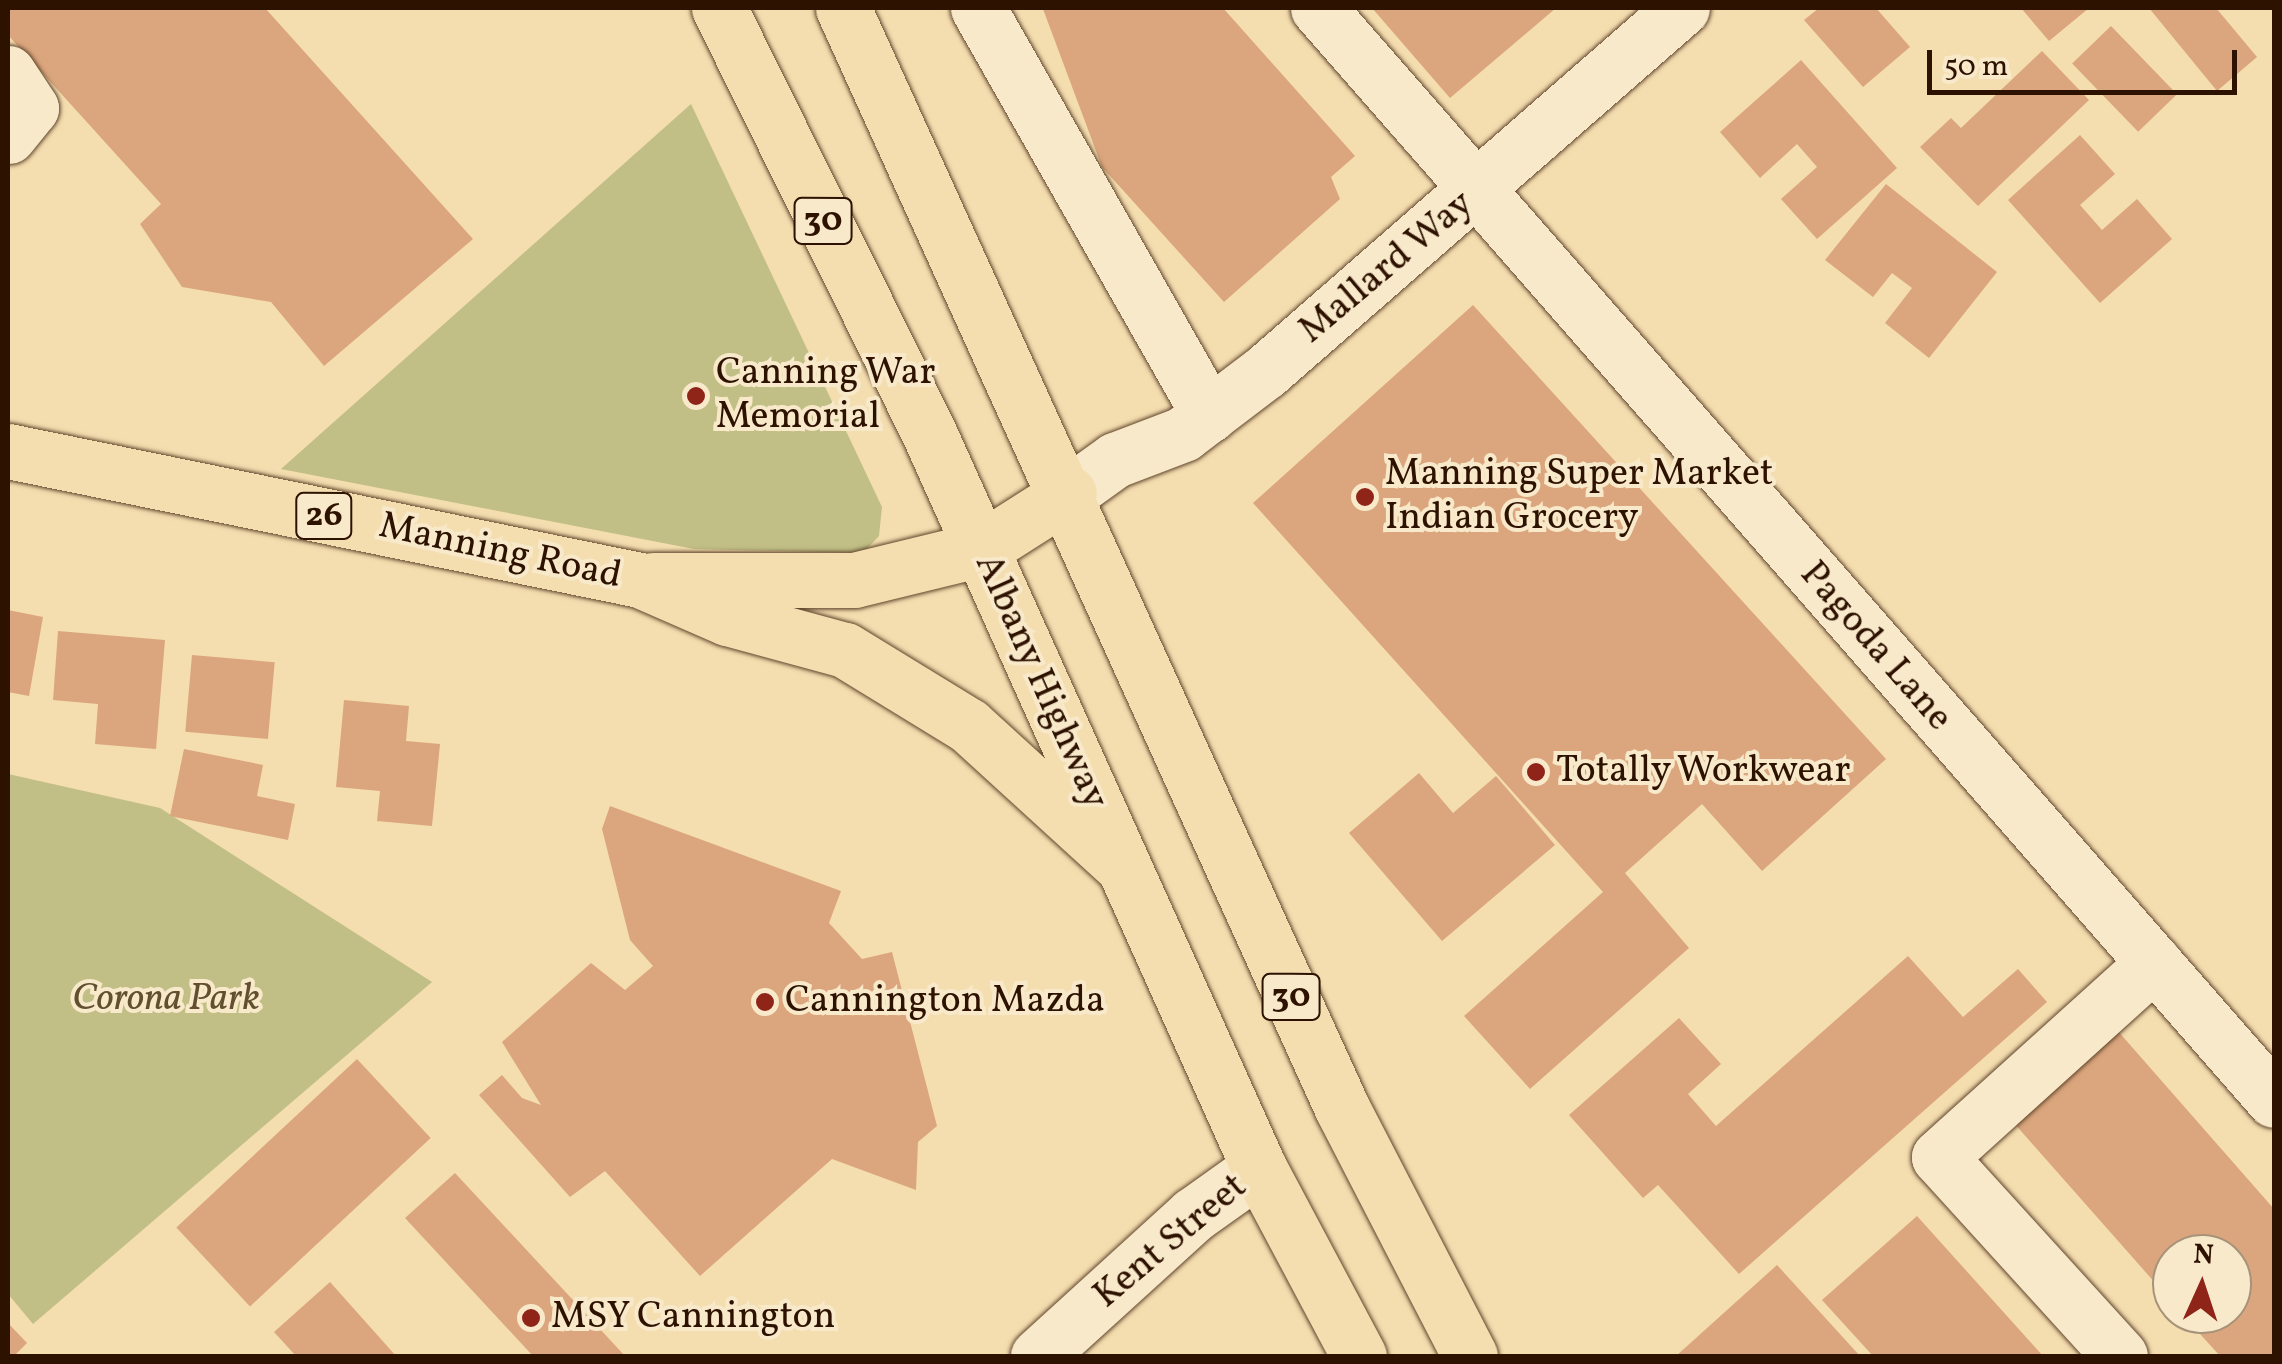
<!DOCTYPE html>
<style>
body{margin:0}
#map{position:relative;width:2282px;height:1364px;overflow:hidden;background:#f4ddaf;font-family:Vollkorn,serif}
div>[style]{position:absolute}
.green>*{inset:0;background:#c1bf86}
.building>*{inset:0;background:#dba67d;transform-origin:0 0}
.roads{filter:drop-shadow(0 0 2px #60452c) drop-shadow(0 0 2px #60452c)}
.minor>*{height:55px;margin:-27.5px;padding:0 27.5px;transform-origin:27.5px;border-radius:27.5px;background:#f8e9cb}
.major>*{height:55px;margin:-27.5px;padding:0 27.5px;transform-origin:27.5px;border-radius:27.5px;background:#f4ddaf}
.highway>*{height:55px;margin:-27.5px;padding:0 27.5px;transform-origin:27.5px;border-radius:27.5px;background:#f4ddaf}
.dots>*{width:28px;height:28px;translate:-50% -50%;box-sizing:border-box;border:5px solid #f8e9cb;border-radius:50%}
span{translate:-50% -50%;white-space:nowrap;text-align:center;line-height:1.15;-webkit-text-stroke:8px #f8e9cb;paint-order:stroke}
.shield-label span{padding:2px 8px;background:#f8e9cb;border:2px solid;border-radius:8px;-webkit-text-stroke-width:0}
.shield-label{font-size:35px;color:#2e1200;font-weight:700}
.street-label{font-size:38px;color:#2e1200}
.poi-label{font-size:38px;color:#2e1200}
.left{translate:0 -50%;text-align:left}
.park-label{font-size:38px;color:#614f2f;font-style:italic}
.frame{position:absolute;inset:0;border:10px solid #2e1200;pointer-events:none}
.north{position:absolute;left:2152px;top:1234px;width:100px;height:100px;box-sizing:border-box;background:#f8e9cb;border:2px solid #a7937a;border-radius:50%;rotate:3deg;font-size:28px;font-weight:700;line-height:40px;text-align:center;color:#2e1200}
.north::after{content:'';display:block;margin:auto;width:35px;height:45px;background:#8f2418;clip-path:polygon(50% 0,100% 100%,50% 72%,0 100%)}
.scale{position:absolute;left:1927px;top:50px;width:310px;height:45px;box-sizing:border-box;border:5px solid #2e1200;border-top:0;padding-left:12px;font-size:30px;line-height:35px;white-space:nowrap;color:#2e1200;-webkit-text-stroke:8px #f8e9cb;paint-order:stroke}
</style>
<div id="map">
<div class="green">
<i style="clip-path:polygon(691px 104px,882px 507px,879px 536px,863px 553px,694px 549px,281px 469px)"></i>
<i style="clip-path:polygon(8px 774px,160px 808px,432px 982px,33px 1324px,8px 1294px)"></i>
</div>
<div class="building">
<i style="clip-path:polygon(8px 8px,265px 8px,473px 239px,324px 366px,271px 302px,182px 287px,140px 224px,161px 204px,8px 35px)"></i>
<i style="clip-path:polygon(1223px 8px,1355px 156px,1331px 177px,1340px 199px,1224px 302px,1102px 167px,1043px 9px)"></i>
<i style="clip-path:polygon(1372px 8px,1556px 8px,1450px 98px)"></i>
<i style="clip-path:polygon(1819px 8px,1876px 8px,1910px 47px,1863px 87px,1804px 20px)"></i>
<i style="clip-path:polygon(2021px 8px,2089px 8px,2049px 41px)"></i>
<i style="clip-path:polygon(2149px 8px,2216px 8px,2257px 57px,2217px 91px)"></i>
<i style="left:2111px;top:26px;width:95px;height:54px;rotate:46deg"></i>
<i style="clip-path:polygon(2042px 51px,2089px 100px,1978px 206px,1920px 147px,1951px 118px,1961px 128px)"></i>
<i style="clip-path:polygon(1801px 60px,1897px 168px,1817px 239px,1781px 199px,1817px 167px,1797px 144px,1760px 178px,1720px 132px)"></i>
<i style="clip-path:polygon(2080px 135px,2115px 174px,2080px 205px,2102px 230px,2137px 199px,2172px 239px,2100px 303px,2008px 200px)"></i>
<i style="clip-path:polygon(1886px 184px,1997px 272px,1929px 358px,1885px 323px,1912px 288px,1892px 273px,1873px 297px,1825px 260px)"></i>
<i style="clip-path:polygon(1473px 305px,1886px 759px,1762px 871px,1702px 804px,1625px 873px,1689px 948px,1530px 1089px,1464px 1016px,1603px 892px,1253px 503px)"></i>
<i style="clip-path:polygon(8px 610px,43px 617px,29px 696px,8px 692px)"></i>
<i style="clip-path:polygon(58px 631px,165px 640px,156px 749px,95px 744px,98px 704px,53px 700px)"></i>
<i style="left:192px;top:655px;width:83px;height:77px;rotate:5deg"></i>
<i style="clip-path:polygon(344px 700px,409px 706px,406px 741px,440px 744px,432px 826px,377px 821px,380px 791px,336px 787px)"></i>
<i style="clip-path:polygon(184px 749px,263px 765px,257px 796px,295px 804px,288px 840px,170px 816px)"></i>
<i style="clip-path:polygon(1419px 773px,1453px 813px,1496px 776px,1555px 845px,1442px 941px,1349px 833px)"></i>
<i style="clip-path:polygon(610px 806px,841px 891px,829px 923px,862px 959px,892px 952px,937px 1126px,918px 1142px,916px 1190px,832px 1159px,700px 1276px,605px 1171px,570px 1197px,479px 1095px,502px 1075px,522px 1098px,541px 1105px,502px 1042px,591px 963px,625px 990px,653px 966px,630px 940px,602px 829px)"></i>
<i style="clip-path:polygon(1908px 956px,1963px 1017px,2018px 969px,2047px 1002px,1739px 1274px,1658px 1185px,1643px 1198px,1569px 1115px,1679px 1018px,1721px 1064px,1688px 1094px,1716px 1126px)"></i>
<i style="clip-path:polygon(2117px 1030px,2274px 1209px,2274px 1356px,2220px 1356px,2182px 1314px,2232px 1314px,2232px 1254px,2172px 1254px,2172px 1302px,2013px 1122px)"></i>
<i style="left:357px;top:1059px;width:108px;height:247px;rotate:47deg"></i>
<i style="clip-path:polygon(455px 1173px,625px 1356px,533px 1356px,405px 1218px)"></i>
<i style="clip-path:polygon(1917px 1216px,2043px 1356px,1873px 1356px,1822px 1300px)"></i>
<i style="clip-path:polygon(1777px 1265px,1860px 1356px,1676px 1356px)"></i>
<i style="clip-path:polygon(330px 1282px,396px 1356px,296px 1356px,274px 1332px)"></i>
<i style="clip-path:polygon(8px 1323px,27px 1343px,14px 1356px,8px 1356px)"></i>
</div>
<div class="roads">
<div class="minor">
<i style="left:978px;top:8px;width:468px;rotate:60.4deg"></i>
<i style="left:1318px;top:8px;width:1451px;rotate:48.8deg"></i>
<i style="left:8px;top:73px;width:42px;rotate:56.7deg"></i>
<i style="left:31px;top:108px;width:36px;rotate:129deg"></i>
<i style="left:1069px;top:493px;width:57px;rotate:-35.7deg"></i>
<i style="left:1115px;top:460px;width:73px;rotate:-20.9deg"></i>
<i style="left:1183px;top:434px;width:104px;rotate:-37.2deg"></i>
<i style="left:1266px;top:371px;width:552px;rotate:-41.11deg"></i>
<i style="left:1038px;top:1356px;width:210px;rotate:-42.3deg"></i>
<i style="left:1193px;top:1215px;width:81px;rotate:-35.5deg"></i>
<i style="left:2120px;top:1356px;width:269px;rotate:-132.3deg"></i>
<i style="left:1939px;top:1157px;width:290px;rotate:-42.1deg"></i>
</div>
<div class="major">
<i style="left:8px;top:451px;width:645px;rotate:11.54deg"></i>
<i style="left:640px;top:580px;width:95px;rotate:23.6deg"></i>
<i style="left:727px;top:618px;width:122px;rotate:15.2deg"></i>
<i style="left:845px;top:650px;width:145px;rotate:31.5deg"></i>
<i style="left:969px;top:726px;width:205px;rotate:42.4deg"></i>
<i style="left:653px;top:580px;width:201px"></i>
<i style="left:854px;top:580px;width:131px;rotate:-13.7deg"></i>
<i style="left:981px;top:549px;width:104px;rotate:-32.5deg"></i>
</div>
<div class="highway">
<i style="left:719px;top:8px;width:474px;rotate:63.7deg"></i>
<i style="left:929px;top:433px;width:806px;rotate:65.82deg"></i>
<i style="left:1259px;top:1168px;width:213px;rotate:62deg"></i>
<i style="left:843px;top:8px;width:1208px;rotate:65.6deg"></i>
<i style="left:1342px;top:1108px;width:279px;rotate:62.7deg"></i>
</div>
</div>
<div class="dots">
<i style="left:696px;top:396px;background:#8f2418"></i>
<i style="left:1365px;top:497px;background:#8f2418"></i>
<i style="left:1536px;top:772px;background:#8f2418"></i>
<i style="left:765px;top:1002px;background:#8f2418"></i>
<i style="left:531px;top:1318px;background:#8f2418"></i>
</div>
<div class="shield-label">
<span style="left:823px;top:221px">30</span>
<span style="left:324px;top:516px">26</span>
<span style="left:1291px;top:997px">30</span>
</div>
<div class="street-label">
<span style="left:1387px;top:268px;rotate:-40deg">Mallard Way</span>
<span style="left:500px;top:552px;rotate:12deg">Manning Road</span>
<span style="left:1875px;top:647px;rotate:49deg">Pagoda Lane</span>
<span style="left:1040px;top:682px;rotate:66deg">Albany Highway</span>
<span style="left:1171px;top:1242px;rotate:-40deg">Kent Street</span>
</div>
<div class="poi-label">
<span class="left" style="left:716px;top:396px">Canning War<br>Memorial</span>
<span class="left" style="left:1385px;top:497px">Manning Super Market<br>Indian Grocery</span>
<span class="left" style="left:1556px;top:772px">Totally Workwear</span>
<span class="left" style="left:785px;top:1002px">Cannington Mazda</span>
<span class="left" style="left:551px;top:1318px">MSY Cannington</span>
</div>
<div class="park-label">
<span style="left:166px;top:1000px">Corona Park</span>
</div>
<div class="frame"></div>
<div class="north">N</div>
<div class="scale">50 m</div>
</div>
